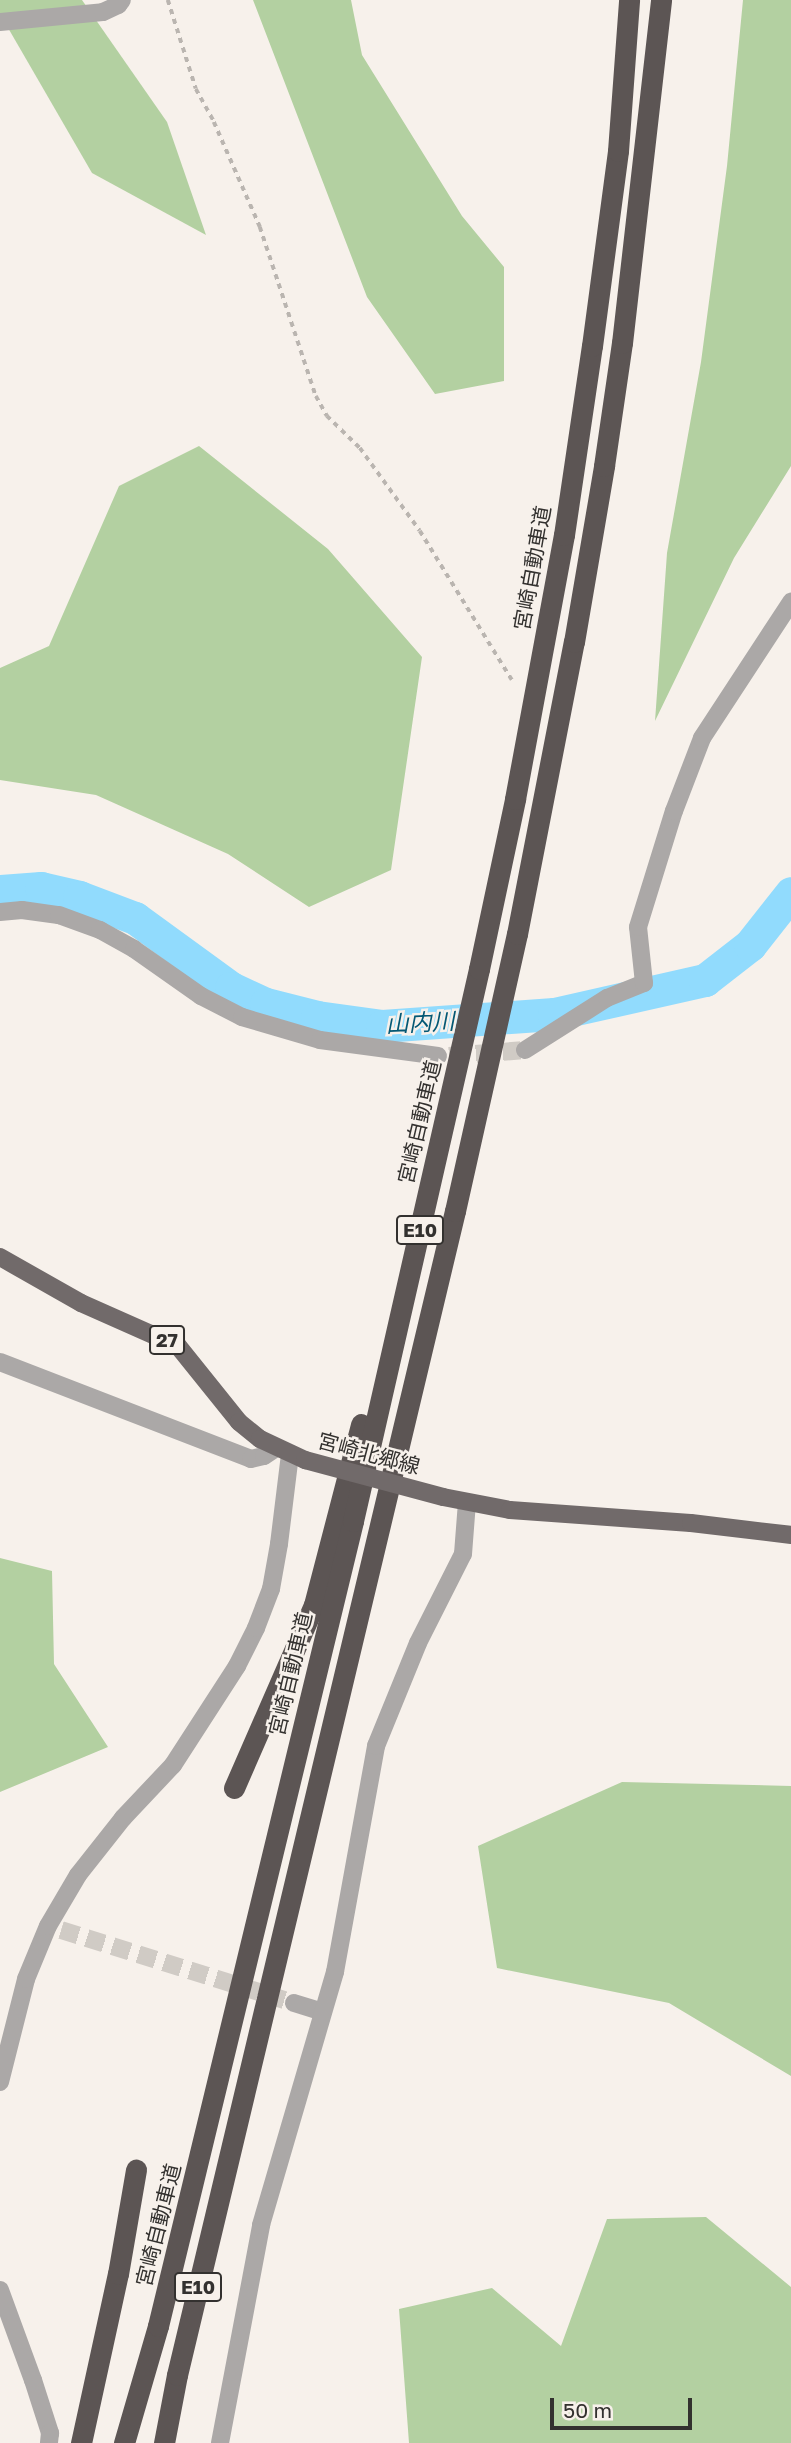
<!DOCTYPE html>
<meta charset="utf-8">
<style>
body{margin:0}
#map{position:relative;width:791px;height:2443px;overflow:hidden;background:#f7f1eb;font-family:"Golos Text","Noto Sans JP",sans-serif}
div>[style]{position:absolute}
.green>*{inset:0;background:#b3d0a1}
.river>*{height:33px;margin:-16.5px;padding:0 16.5px;transform-origin:16.5px;border-radius:16.5px;background:#91dbfd}
.minor-tunnel>*{height:18px;margin-top:-9px;transform-origin:0;background:repeating-linear-gradient(90deg,#d0cbc5 0 18px,transparent 0 27px)}
.path>*{height:3.5px;margin-top:-1.75px;transform-origin:0;background:repeating-linear-gradient(90deg,#bab5b0 0 5px,transparent 0 10px)}
.minor>*{height:18px;margin:-9px;padding:0 9px;transform-origin:9px;border-radius:9px;background:#aba8a7}
.primary>*{height:18px;margin:-9px;padding:0 9px;transform-origin:9px;border-radius:9px;background:#716a6a}
.motorway>*{height:21px;margin:-10.5px;padding:0 10.5px;transform-origin:10.5px;border-radius:10.5px;background:#5c5554}
.primary-bridge>*{height:18px;margin:-9px;padding:0 9px;transform-origin:9px;border-radius:9px;background:#716a6a}
span{translate:-50% -50%;white-space:nowrap;text-align:center;line-height:1.15;-webkit-text-stroke:5px #f7f1eb;paint-order:stroke}
.shield-label span{padding:2px 5px;background:#f7f1eb;border:2px solid;border-radius:5px;-webkit-text-stroke-width:0}
.shield-label{font-size:19px;color:#33312f;font-weight:700}
.street-label{font-size:21px;color:#33312f}
.water-label{font-size:23px;color:#045874;font-style:italic}
.scale{position:absolute;left:550px;top:2398px;width:142px;height:32px;box-sizing:border-box;border:4px solid #33312f;border-top:0;padding-left:9px;font-size:21px;line-height:24px;white-space:nowrap;color:#33312f;-webkit-text-stroke:5px #f7f1eb;paint-order:stroke}
</style>
<div id="map">
<div class="green">
<i style="clip-path:polygon(0 0,82px 0,167px 122px,206px 235px,92px 173px,0 14px)"></i>
<i style="clip-path:polygon(253px 0,351px 0,362px 55px,462px 216px,504px 267px,504px 381px,435px 394px,367px 297px)"></i>
<i style="clip-path:polygon(743px 0,791px 0,791px 466px,734px 558px,655px 721px,667px 553px,701px 362px,727px 166px)"></i>
<i style="clip-path:polygon(199px 446px,328px 549px,422px 657px,391px 870px,309px 907px,228px 854px,96px 795px,0 780px,0 668px,49px 646px,119px 486px)"></i>
<i style="clip-path:polygon(0 1558px,52px 1571px,54px 1664px,108px 1747px,0 1792px)"></i>
<i style="clip-path:polygon(622px 1782px,791px 1786px,791px 2076px,669px 2003px,497px 1968px,478px 1846px)"></i>
<i style="clip-path:polygon(706px 2217px,791px 2287px,791px 2443px,409px 2443px,399px 2309px,492px 2288px,561px 2346px,607px 2219px)"></i>
</div>
<div class="river">
<i style="left:0;top:891px;width:41px;rotate:-4.2deg"></i>
<i style="left:41px;top:888px;width:39px;rotate:13deg"></i>
<i style="left:79px;top:897px;width:60px;rotate:20.6deg"></i>
<i style="left:135px;top:918px;width:119px;rotate:36.1deg"></i>
<i style="left:231px;top:988px;width:38px;rotate:25deg"></i>
<i style="left:266px;top:1004px;width:53px;rotate:14.3deg"></i>
<i style="left:317px;top:1017px;width:66px;rotate:7.9deg"></i>
<i style="left:382px;top:1026px;width:172px;rotate:-4deg"></i>
<i style="left:554px;top:1014px;width:155px;rotate:-12.7deg"></i>
<i style="left:705px;top:980px;width:57px;rotate:-37.9deg"></i>
<i style="left:750px;top:945px;width:66px;rotate:-51.7deg"></i>
</div>
<div class="minor-tunnel">
<i style="left:449px;top:1056px;width:76px;rotate:-4.5deg"></i>
<i style="left:61px;top:1930px;width:244px;rotate:17.4deg"></i>
</div>
<div class="path">
<i style="left:168px;top:0;width:93px;rotate:72.5deg"></i>
<i style="left:196px;top:89px;width:38px;rotate:61deg"></i>
<i style="left:214px;top:122px;width:115px;rotate:66.3deg"></i>
<i style="left:260px;top:227px;width:178px;rotate:71.7deg"></i>
<i style="left:316px;top:396px;width:23px;rotate:61deg"></i>
<i style="left:327px;top:416px;width:46px;rotate:44.1deg"></i>
<i style="left:360px;top:448px;width:102px;rotate:54.1deg"></i>
<i style="left:420px;top:531px;width:175px;rotate:58.3deg"></i>
</div>
<div class="minor">
<i style="left:0;top:22px;width:103px;rotate:-5.5deg"></i>
<i style="left:103px;top:12px;width:17px;rotate:-25deg"></i>
<i style="left:118px;top:5px;width:6px;rotate:-51deg"></i>
<i style="left:0;top:912px;width:22px;rotate:-5deg"></i>
<i style="left:22px;top:910px;width:37px;rotate:8deg"></i>
<i style="left:59px;top:915px;width:44px;rotate:20.1deg"></i>
<i style="left:100px;top:930px;width:39px;rotate:29deg"></i>
<i style="left:134px;top:949px;width:82px;rotate:35deg"></i>
<i style="left:201px;top:996px;width:46px;rotate:27.1deg"></i>
<i style="left:242px;top:1017px;width:81px;rotate:16.4deg"></i>
<i style="left:320px;top:1040px;width:119px;rotate:7.7deg"></i>
<i style="left:525px;top:1050px;width:97px;rotate:-32.4deg"></i>
<i style="left:607px;top:998px;width:40px;rotate:-22deg"></i>
<i style="left:644px;top:983px;width:56px;rotate:-96.1deg"></i>
<i style="left:638px;top:927px;width:121px;rotate:-72.8deg"></i>
<i style="left:674px;top:811px;width:78px;rotate:-69deg"></i>
<i style="left:702px;top:738px;width:163px;rotate:-56.8deg"></i>
<i style="left:0;top:1362px;width:269px;rotate:21.1deg"></i>
<i style="left:251px;top:1459px;width:13px;rotate:-13deg"></i>
<i style="left:264px;top:1456px;width:14px;rotate:-34deg"></i>
<i style="left:294px;top:2003px;width:30px;rotate:17deg"></i>
<i style="left:0;top:2082px;width:106px;rotate:-75.8deg"></i>
<i style="left:26px;top:1979px;width:57px;rotate:-67.5deg"></i>
<i style="left:48px;top:1926px;width:59px;rotate:-59.5deg"></i>
<i style="left:78px;top:1875px;width:73px;rotate:-51.7deg"></i>
<i style="left:123px;top:1818px;width:73px;rotate:-46.7deg"></i>
<i style="left:173px;top:1765px;width:118px;rotate:-57.1deg"></i>
<i style="left:237px;top:1666px;width:42px;rotate:-63.4deg"></i>
<i style="left:256px;top:1628px;width:42px;rotate:-69deg"></i>
<i style="left:271px;top:1589px;width:46px;rotate:-79.9deg"></i>
<i style="left:279px;top:1544px;width:91px;rotate:-83deg"></i>
<i style="left:0;top:2290px;width:96px;rotate:69.9deg"></i>
<i style="left:33px;top:2380px;width:56px;rotate:72.2deg"></i>
<i style="left:50px;top:2433px;width:10px;rotate:96deg"></i>
<i style="left:220px;top:2443px;width:222px;rotate:-79.3deg"></i>
<i style="left:261px;top:2225px;width:264px;rotate:-73.7deg"></i>
<i style="left:335px;top:1972px;width:230px;rotate:-79.7deg"></i>
<i style="left:376px;top:1746px;width:111px;rotate:-67.8deg"></i>
<i style="left:418px;top:1643px;width:100px;rotate:-63.2deg"></i>
<i style="left:463px;top:1554px;width:52px;rotate:-85.6deg"></i>
</div>
<div class="primary">
<i style="left:0;top:1257px;width:93px;rotate:29.6deg"></i>
<i style="left:81px;top:1303px;width:106px;rotate:23.9deg"></i>
<i style="left:178px;top:1346px;width:97px;rotate:51.2deg"></i>
<i style="left:239px;top:1422px;width:27px;rotate:39deg"></i>
<i style="left:260px;top:1439px;width:50px;rotate:25deg"></i>
<i style="left:443px;top:1497px;width:68px;rotate:11deg"></i>
<i style="left:510px;top:1510px;width:181px;rotate:4.1deg"></i>
<i style="left:691px;top:1523px;width:101px;rotate:6.8deg"></i>
</div>
<div class="motorway">
<i style="left:234px;top:1788px;width:200px;rotate:-66.4deg"></i>
<i style="left:314px;top:1605px;width:187px;rotate:-75.4deg"></i>
<i style="left:81px;top:2443px;width:173px;rotate:-77.7deg"></i>
<i style="left:118px;top:2274px;width:106px;rotate:-80.2deg"></i>
<i style="left:124px;top:2443px;width:122px;rotate:-73.8deg"></i>
<i style="left:158px;top:2326px;width:828px;rotate:-76.38deg"></i>
<i style="left:353px;top:1521px;width:566px;rotate:-77.14deg"></i>
<i style="left:479px;top:969px;width:174px;rotate:-78deg"></i>
<i style="left:515px;top:799px;width:269px;rotate:-79.5deg"></i>
<i style="left:564px;top:535px;width:191px;rotate:-81.6deg"></i>
<i style="left:592px;top:346px;width:197px;rotate:-82.4deg"></i>
<i style="left:618px;top:151px;width:151px;rotate:-85.8deg"></i>
<i style="left:164px;top:2443px;width:69px;rotate:-79.2deg"></i>
<i style="left:177px;top:2375px;width:1197px;rotate:-76.57deg"></i>
<i style="left:455px;top:1211px;width:284px;rotate:-77.4deg"></i>
<i style="left:517px;top:934px;width:298px;rotate:-79deg"></i>
<i style="left:574px;top:642px;width:179px;rotate:-80.3deg"></i>
<i style="left:604px;top:466px;width:124px;rotate:-81.7deg"></i>
<i style="left:622px;top:343px;width:345px;rotate:-83.5deg"></i>
</div>
<div class="primary-bridge">
<i style="left:305px;top:1460px;width:143px;rotate:15deg"></i>
</div>
<div class="shield-label">
<span style="left:420px;top:1230px">E10</span>
<span style="left:167px;top:1340px">27</span>
<span style="left:198px;top:2287px">E10</span>
</div>
<div class="street-label">
<span style="left:532px;top:568px;rotate:-80deg">宮崎自動車道</span>
<span style="left:419px;top:1122px;rotate:-77deg">宮崎自動車道</span>
<span style="left:369px;top:1453px;rotate:15deg">宮崎北郷線</span>
<span style="left:290px;top:1674px;rotate:-77deg">宮崎自動車道</span>
<span style="left:158px;top:2225px;rotate:-76deg">宮崎自動車道</span>
</div>
<div class="water-label">
<span style="left:420px;top:1022px;rotate:-3deg">山内川</span>
</div>
<div class="scale">50 m</div>
</div>
